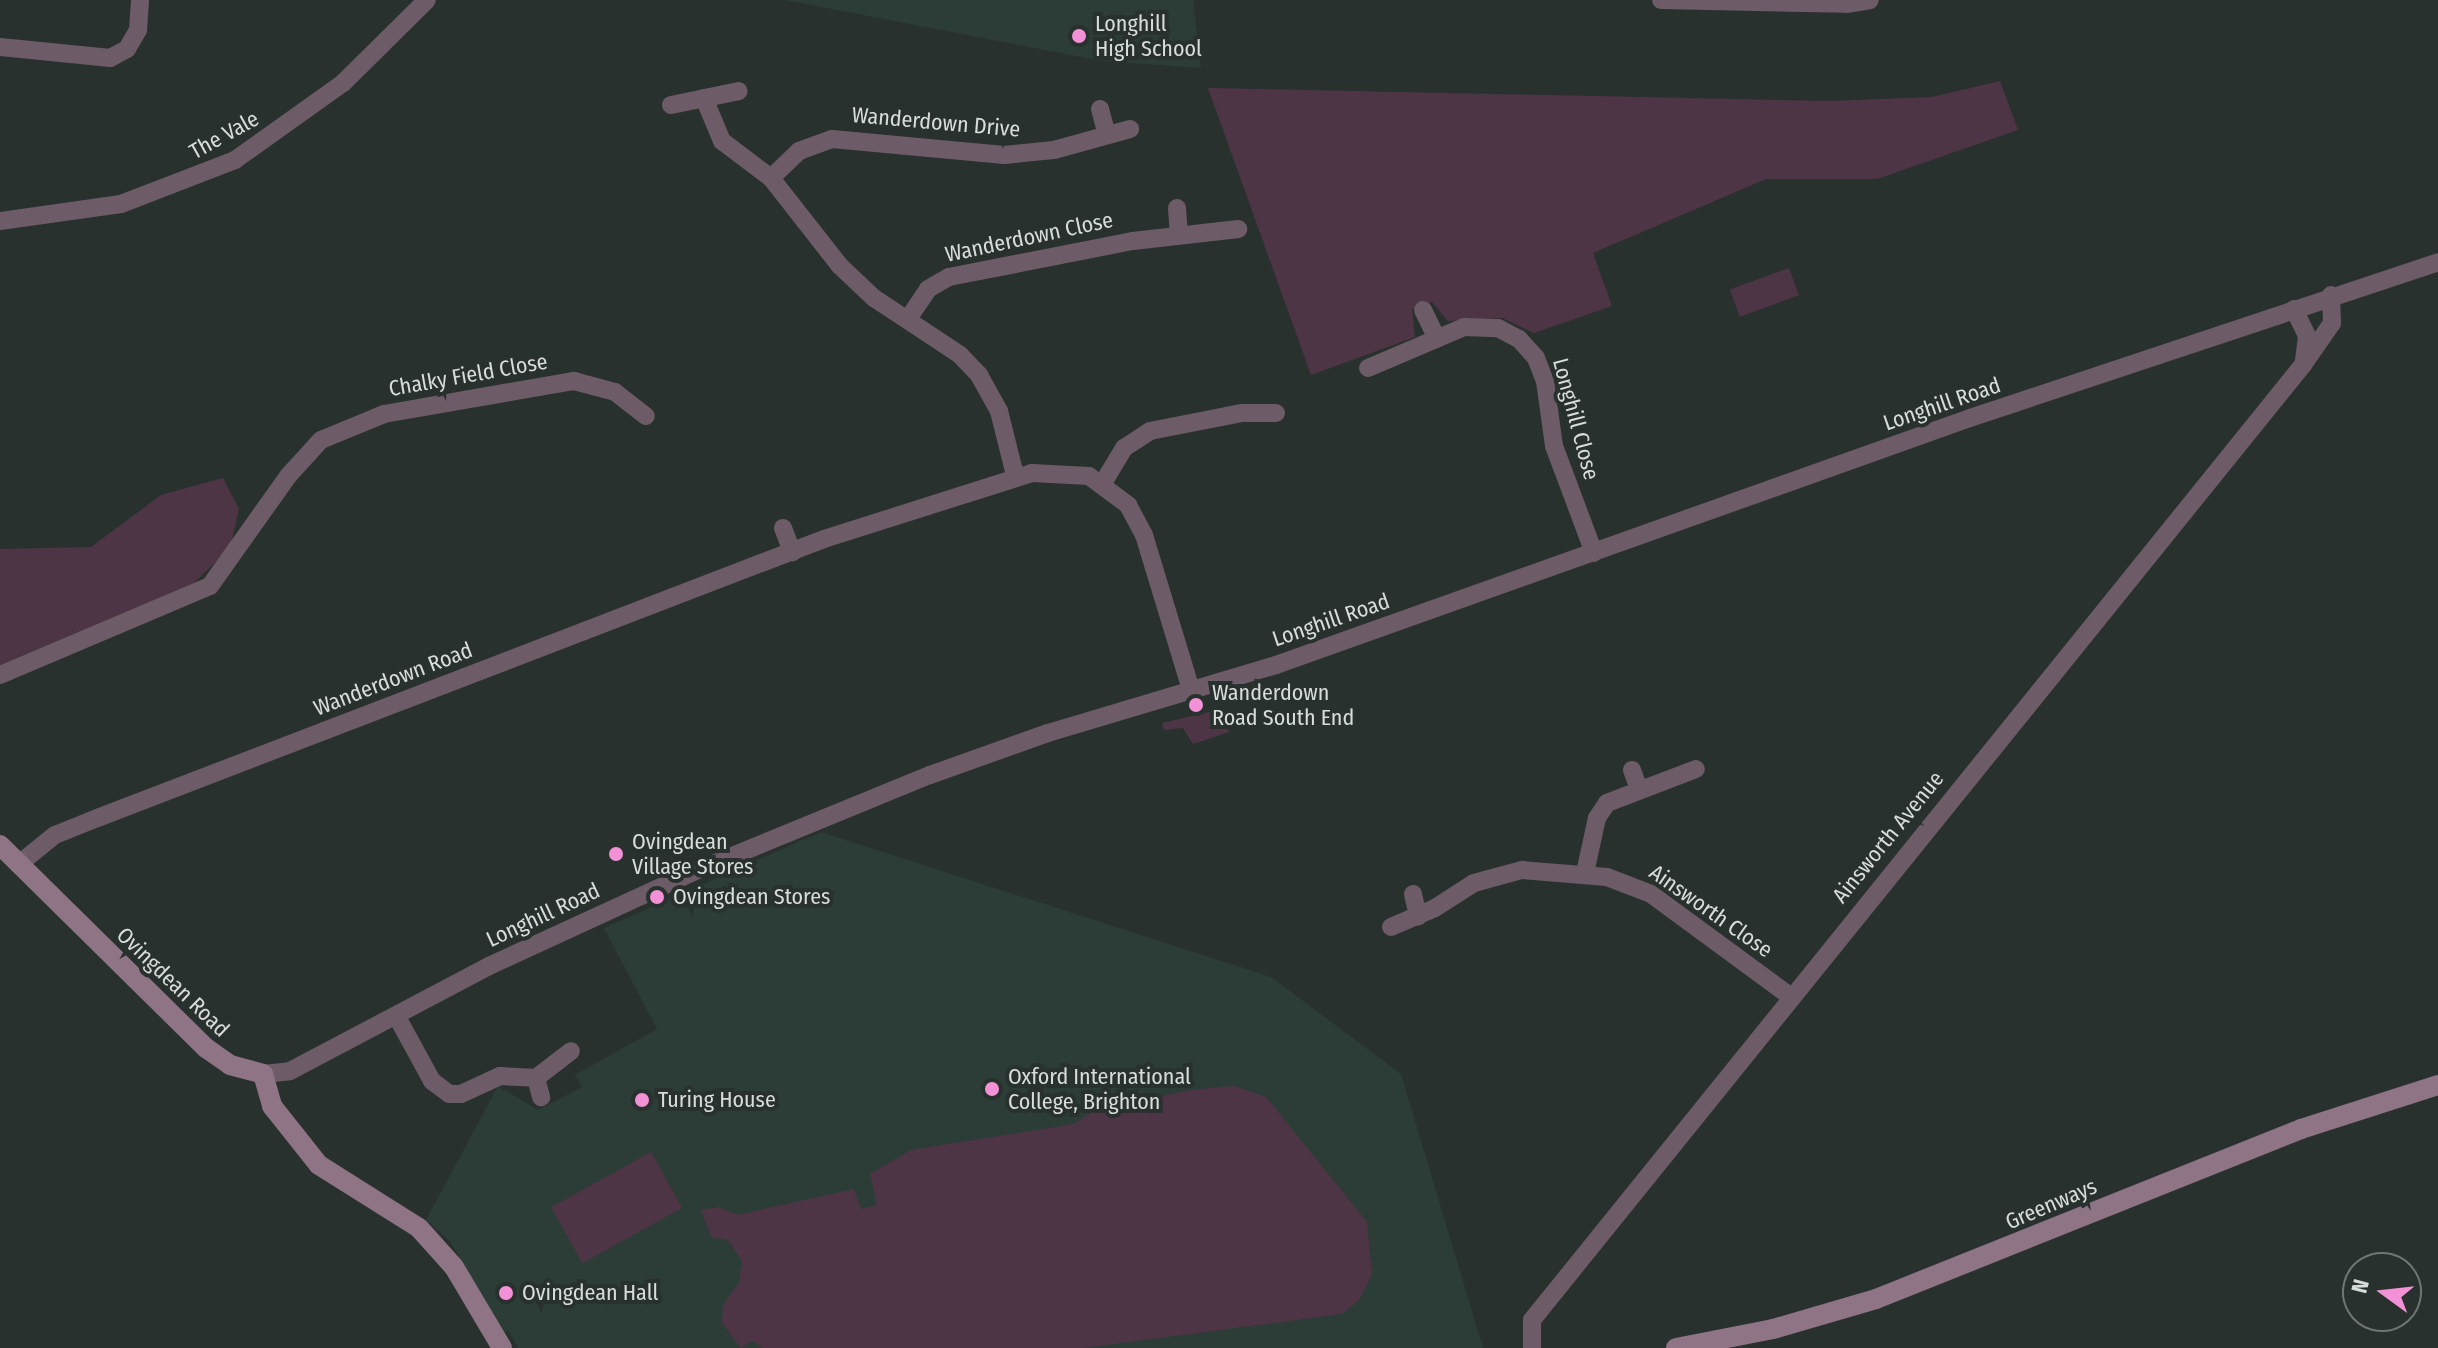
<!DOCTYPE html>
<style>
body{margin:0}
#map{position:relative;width:2438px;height:1348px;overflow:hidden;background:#29312e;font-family:"Fira Sans Condensed",sans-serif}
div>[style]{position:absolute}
.built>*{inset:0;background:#2c3c36}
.green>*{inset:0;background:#4e3546;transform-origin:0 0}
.street>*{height:18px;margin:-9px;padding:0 9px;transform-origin:9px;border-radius:9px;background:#6d5c67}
.secondary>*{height:20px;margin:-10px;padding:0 10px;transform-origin:10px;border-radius:10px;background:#8f7486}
.dots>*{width:22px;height:22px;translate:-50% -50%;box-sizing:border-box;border:4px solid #29312e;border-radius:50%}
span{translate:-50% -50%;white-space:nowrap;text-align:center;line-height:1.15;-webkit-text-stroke:8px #29312e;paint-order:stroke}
.poi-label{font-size:22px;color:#d8dddb}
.left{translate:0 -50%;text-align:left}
.street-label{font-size:22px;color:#d8dddb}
.north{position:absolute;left:2342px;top:1252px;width:80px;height:80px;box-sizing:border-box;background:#29312e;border:2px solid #6f7673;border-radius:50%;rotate:285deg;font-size:22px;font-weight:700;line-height:32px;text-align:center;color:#d8dddb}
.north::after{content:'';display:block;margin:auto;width:28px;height:36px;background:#f291d6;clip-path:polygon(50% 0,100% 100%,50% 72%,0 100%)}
</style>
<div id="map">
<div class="built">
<i style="clip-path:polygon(785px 0,1193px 0,1201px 68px,1102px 61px)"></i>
<i style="clip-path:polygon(821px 832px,1271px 977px,1401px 1074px,1483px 1348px,518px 1348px,508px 1330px,503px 1333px,450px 1241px,426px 1220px,498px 1086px,538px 1110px,582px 1087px,575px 1075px,657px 1029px,604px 928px)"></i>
</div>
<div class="green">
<i style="clip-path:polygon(2000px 81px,2018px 130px,1877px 179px,1766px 179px,1593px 253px,1612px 306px,1534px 333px,1502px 318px,1448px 321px,1432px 302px,1412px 309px,1415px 337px,1311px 375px,1208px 88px,1831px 101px,1932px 97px)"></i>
<i style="left:1789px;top:268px;width:29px;height:63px;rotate:70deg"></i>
<i style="clip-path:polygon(223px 478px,239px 509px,230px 548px,193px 584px,0 665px,0 549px,91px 547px,161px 495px)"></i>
<i style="clip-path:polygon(1222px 709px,1229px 732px,1193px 744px,1183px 728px,1164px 730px,1162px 723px)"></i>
<i style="clip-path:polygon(1234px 1086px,1266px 1097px,1367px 1222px,1372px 1274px,1359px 1300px,1342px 1314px,1083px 1348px,763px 1348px,752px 1341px,741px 1348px,722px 1323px,723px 1305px,739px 1283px,742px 1261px,728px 1240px,711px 1237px,701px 1210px,718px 1207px,738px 1215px,854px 1189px,861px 1209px,877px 1205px,870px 1174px,911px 1150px,1074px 1124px,1097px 1109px,1191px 1090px)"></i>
<i style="left:651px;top:1152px;width:64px;height:114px;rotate:61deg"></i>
</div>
<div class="street">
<i style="left:1661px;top:0;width:185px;rotate:1.2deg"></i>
<i style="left:1846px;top:4px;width:24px;rotate:-9deg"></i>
<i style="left:0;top:47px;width:111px;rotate:5.7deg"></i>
<i style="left:110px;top:58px;width:19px;rotate:-28deg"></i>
<i style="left:127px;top:49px;width:22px;rotate:-60deg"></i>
<i style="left:138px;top:30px;width:30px;rotate:-86deg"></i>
<i style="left:704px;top:98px;width:47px;rotate:67.3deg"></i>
<i style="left:722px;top:141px;width:61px;rotate:37.1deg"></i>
<i style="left:771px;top:178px;width:112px;rotate:51.9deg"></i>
<i style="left:840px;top:266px;width:47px;rotate:43.3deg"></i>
<i style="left:874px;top:298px;width:103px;rotate:33.5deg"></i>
<i style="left:960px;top:355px;width:28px;rotate:46deg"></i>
<i style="left:979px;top:375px;width:41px;rotate:60.9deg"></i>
<i style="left:999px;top:411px;width:66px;rotate:76deg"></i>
<i style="left:671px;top:105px;width:69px;rotate:-11.6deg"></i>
<i style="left:1100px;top:109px;width:27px;rotate:75deg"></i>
<i style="left:771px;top:178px;width:39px;rotate:-44deg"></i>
<i style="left:799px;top:151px;width:35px;rotate:-20deg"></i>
<i style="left:832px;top:139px;width:173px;rotate:5.3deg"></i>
<i style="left:1004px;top:155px;width:50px;rotate:-5.7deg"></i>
<i style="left:1054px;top:150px;width:79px;rotate:-15.4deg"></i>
<i style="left:1177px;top:208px;width:26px;rotate:86deg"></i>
<i style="left:0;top:221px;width:122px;rotate:-8deg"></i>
<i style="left:121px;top:204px;width:122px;rotate:-21.1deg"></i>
<i style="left:235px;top:160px;width:133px;rotate:-35.5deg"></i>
<i style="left:343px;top:83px;width:118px;rotate:-44.7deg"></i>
<i style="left:2294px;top:309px;width:30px;rotate:64deg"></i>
<i style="left:2307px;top:336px;width:26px;rotate:97deg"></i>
<i style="left:1423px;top:310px;width:32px;rotate:64deg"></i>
<i style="left:908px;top:319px;width:36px;rotate:-56deg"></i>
<i style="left:928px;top:289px;width:24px;rotate:-30deg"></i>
<i style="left:949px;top:277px;width:187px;rotate:-11.1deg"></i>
<i style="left:1133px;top:241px;width:106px;rotate:-6.5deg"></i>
<i style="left:1368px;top:368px;width:104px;rotate:-23.1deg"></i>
<i style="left:1464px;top:327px;width:34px;rotate:2deg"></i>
<i style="left:1498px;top:328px;width:24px;rotate:28deg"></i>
<i style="left:1519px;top:339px;width:25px;rotate:48deg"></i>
<i style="left:1536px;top:358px;width:25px;rotate:69deg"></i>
<i style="left:1545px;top:381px;width:66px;rotate:82.1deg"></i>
<i style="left:1554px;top:446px;width:114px;rotate:69.5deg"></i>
<i style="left:1103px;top:483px;width:41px;rotate:-59deg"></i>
<i style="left:1124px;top:448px;width:31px;rotate:-33deg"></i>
<i style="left:1150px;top:431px;width:94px;rotate:-11.1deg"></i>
<i style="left:1242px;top:413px;width:34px"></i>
<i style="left:783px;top:528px;width:26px;rotate:69deg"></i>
<i style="left:0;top:675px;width:228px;rotate:-23deg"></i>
<i style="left:210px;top:586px;width:136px;rotate:-54.6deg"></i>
<i style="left:289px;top:475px;width:47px;rotate:-47.6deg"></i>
<i style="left:321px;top:440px;width:68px;rotate:-22.4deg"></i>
<i style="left:384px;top:414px;width:193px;rotate:-9.9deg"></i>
<i style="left:574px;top:381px;width:42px;rotate:15deg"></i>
<i style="left:615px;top:392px;width:39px;rotate:38deg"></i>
<i style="left:1632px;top:770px;width:20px;rotate:70deg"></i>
<i style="left:19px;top:864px;width:46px;rotate:-38.9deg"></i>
<i style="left:55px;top:835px;width:48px;rotate:-21.8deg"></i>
<i style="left:100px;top:817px;width:776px;rotate:-21.01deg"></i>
<i style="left:824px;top:539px;width:218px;rotate:-17.6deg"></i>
<i style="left:1032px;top:473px;width:57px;rotate:3deg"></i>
<i style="left:1089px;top:476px;width:49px;rotate:36.6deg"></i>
<i style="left:1128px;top:505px;width:34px;rotate:62deg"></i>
<i style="left:1144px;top:535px;width:162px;rotate:73.1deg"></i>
<i style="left:1585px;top:873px;width:56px;rotate:-77.7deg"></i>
<i style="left:1597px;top:818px;width:18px;rotate:-56deg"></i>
<i style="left:1607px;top:803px;width:95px;rotate:-20.9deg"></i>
<i style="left:1413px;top:894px;width:23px;rotate:77deg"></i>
<i style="left:1391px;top:927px;width:48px;rotate:-23.4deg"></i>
<i style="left:1435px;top:908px;width:46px;rotate:-32.7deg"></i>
<i style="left:1474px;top:883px;width:50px;rotate:-15.2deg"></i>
<i style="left:1522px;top:870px;width:85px;rotate:4.7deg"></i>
<i style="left:1607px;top:877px;width:47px;rotate:21.1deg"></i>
<i style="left:1651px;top:894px;width:174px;rotate:36.3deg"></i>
<i style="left:397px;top:1017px;width:73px;rotate:61.3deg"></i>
<i style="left:432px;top:1081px;width:21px;rotate:37deg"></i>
<i style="left:449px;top:1094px;width:12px"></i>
<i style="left:461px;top:1094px;width:43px;rotate:-24.8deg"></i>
<i style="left:500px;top:1076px;width:36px;rotate:3deg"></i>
<i style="left:536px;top:1078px;width:44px;rotate:-37.6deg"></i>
<i style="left:263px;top:1074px;width:27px;rotate:-6deg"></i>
<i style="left:290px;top:1071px;width:225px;rotate:-27.8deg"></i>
<i style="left:489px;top:966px;width:230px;rotate:-24.7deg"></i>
<i style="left:698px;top:870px;width:251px;rotate:-22.3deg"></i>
<i style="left:930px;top:775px;width:125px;rotate:-19.6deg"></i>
<i style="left:1048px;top:733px;width:238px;rotate:-16.6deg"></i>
<i style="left:1276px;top:665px;width:737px;rotate:-19.59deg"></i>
<i style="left:1970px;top:418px;width:493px;rotate:-18.4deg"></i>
<i style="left:536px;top:1078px;width:20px;rotate:75deg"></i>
<i style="left:1532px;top:1348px;width:28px;rotate:-90deg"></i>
<i style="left:1532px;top:1320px;width:1227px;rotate:-51.09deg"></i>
<i style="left:2303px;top:365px;width:51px;rotate:-55.4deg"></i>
<i style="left:2332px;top:323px;width:28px;rotate:-92deg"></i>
</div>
<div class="secondary">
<i style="left:0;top:845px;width:289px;rotate:44.6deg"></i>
<i style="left:206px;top:1048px;width:29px;rotate:35deg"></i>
<i style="left:230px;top:1065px;width:34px;rotate:15deg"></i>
<i style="left:263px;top:1074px;width:33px;rotate:74deg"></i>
<i style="left:272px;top:1106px;width:75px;rotate:51.5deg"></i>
<i style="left:319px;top:1165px;width:118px;rotate:32.2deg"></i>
<i style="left:419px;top:1228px;width:52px;rotate:48.1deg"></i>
<i style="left:454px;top:1267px;width:94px;rotate:59.3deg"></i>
<i style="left:1676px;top:1348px;width:99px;rotate:-11.1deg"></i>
<i style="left:1773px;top:1329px;width:107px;rotate:-16.2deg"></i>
<i style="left:1876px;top:1299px;width:458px;rotate:-21.8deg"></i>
<i style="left:2301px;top:1129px;width:144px;rotate:-17.8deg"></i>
</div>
<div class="dots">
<i style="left:1079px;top:36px;background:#f291d6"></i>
<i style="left:1196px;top:705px;background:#f291d6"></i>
<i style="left:616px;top:854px;background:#f291d6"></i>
<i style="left:657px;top:897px;background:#f291d6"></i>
<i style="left:992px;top:1089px;background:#f291d6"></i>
<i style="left:642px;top:1100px;background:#f291d6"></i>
<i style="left:506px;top:1293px;background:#f291d6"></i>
</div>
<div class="poi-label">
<span class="left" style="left:1095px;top:36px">Longhill<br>High School</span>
<span class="left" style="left:1212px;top:705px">Wanderdown<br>Road South End</span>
<span class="left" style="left:632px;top:854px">Ovingdean<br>Village Stores</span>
<span class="left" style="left:673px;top:897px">Ovingdean Stores</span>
<span class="left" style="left:1008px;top:1089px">Oxford International<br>College, Brighton</span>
<span class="left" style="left:658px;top:1100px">Turing House</span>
<span class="left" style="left:522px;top:1293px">Ovingdean Hall</span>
</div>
<div class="street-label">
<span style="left:936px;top:122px;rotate:5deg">Wanderdown Drive</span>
<span style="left:224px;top:135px;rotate:-29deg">The Vale</span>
<span style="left:1029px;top:237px;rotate:-12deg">Wanderdown Close</span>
<span style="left:468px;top:375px;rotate:-10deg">Chalky Field Close</span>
<span style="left:1942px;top:404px;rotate:-19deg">Longhill Road</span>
<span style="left:1576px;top:419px;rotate:75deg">Longhill Close</span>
<span style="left:1331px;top:620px;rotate:-19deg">Longhill Road</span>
<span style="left:393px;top:679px;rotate:-21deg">Wanderdown Road</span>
<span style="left:1888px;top:837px;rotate:-51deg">Ainsworth Avenue</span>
<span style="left:1711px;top:911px;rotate:35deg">Ainsworth Close</span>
<span style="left:543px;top:915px;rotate:-25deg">Longhill Road</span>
<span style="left:173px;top:982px;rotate:44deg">Ovingdean Road</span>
<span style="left:2051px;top:1204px;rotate:-23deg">Greenways</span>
</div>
<div class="north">N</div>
</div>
